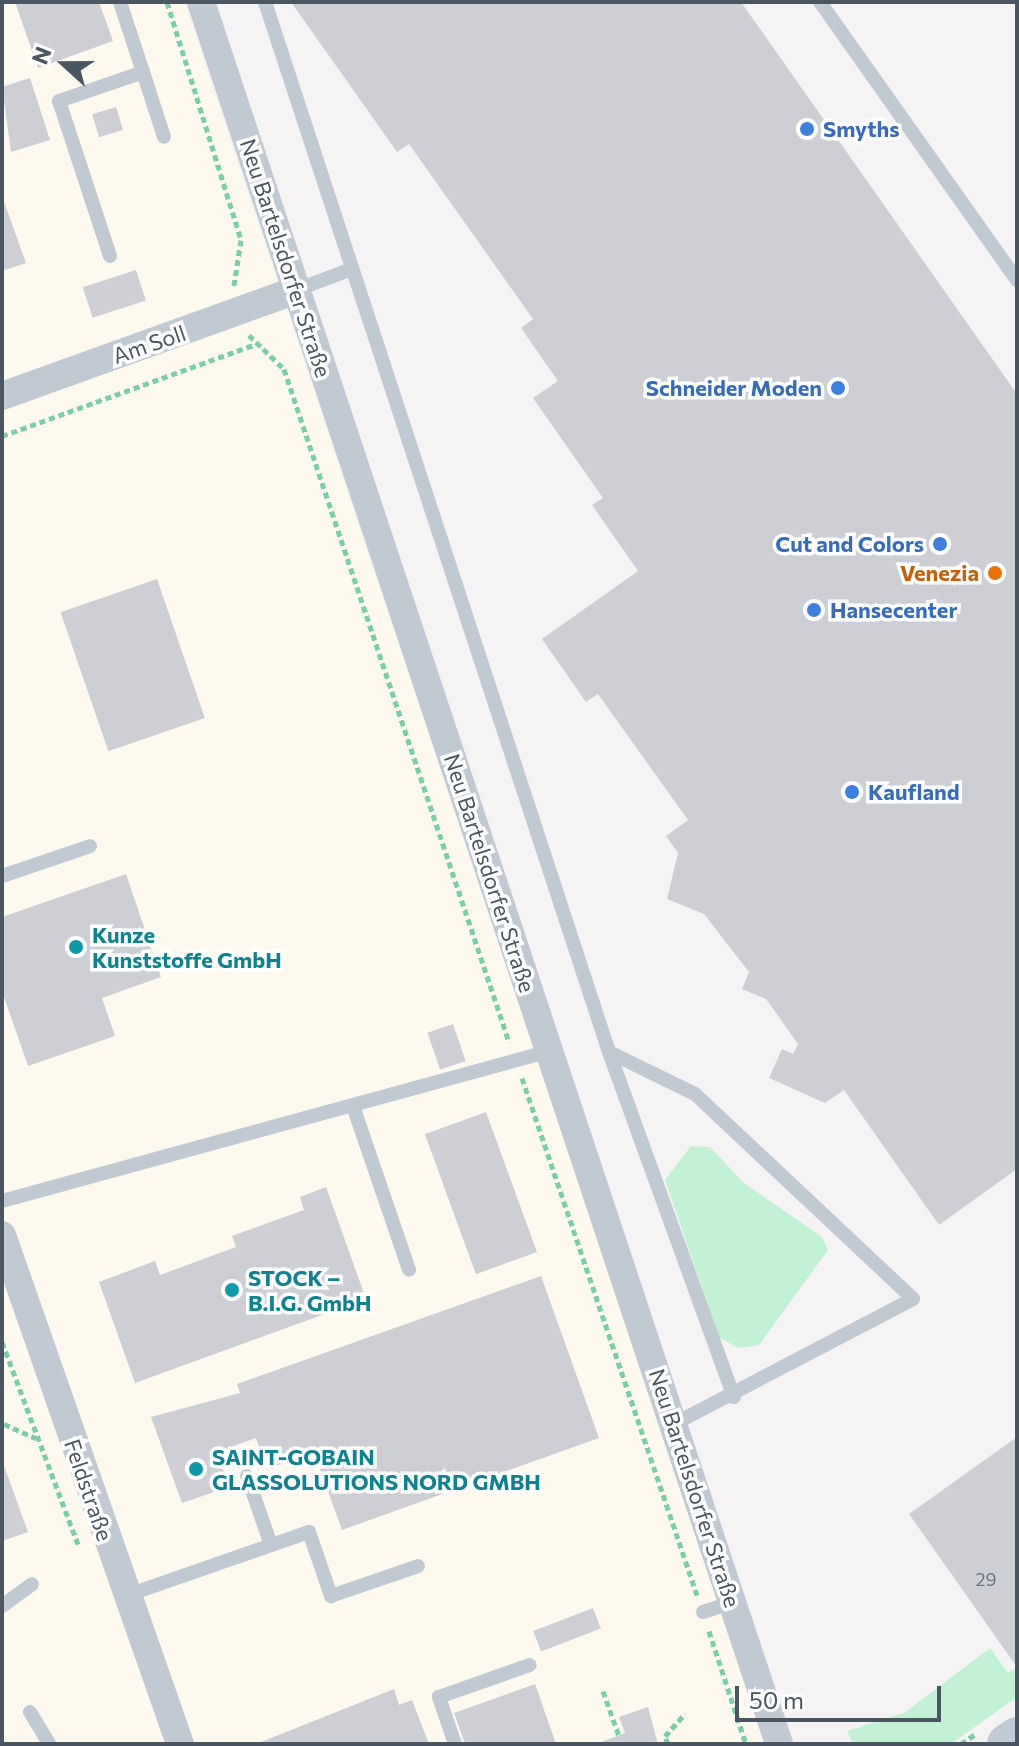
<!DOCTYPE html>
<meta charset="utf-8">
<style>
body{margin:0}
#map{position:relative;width:1019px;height:1746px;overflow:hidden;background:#f5f3f3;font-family:Commissioner,sans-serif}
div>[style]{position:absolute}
.commercial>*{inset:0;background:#fdf9ef}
.green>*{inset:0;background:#c3f1d5}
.building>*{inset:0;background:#cdcfd5;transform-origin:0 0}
.path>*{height:5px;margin-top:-2.5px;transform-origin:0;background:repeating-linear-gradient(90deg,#7ad0a6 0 6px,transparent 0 10px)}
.lane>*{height:14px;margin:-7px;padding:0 7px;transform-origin:7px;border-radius:7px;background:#c1cad2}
.street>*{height:28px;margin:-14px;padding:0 14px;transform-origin:14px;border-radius:14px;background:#c1cad2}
.secondary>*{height:40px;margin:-20px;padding:0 20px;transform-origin:20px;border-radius:20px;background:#c1cbd6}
.dots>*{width:22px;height:22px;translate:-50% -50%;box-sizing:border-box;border:4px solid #fff;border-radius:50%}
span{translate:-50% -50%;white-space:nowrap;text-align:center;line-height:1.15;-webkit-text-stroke:7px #fff;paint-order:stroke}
.number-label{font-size:18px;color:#6b747e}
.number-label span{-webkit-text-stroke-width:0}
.shop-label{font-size:22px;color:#366cbe;font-weight:700}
.left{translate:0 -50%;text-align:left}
.right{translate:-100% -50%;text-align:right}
.street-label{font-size:22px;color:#4a5661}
.food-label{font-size:22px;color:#c56008;font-weight:700}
.culture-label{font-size:22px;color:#0d838f;font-weight:700}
.frame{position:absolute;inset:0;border:4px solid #4a5661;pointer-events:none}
.north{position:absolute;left:24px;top:24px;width:80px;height:80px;-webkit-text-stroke:6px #fff;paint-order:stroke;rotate:291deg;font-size:22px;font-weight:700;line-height:32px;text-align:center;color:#4a5661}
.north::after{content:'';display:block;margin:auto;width:28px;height:36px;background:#4a5661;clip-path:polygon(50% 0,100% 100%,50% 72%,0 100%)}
.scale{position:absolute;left:735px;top:1686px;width:206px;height:36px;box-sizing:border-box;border:4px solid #4a5661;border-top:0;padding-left:10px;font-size:24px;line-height:28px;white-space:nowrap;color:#4a5661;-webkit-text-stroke:6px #fff;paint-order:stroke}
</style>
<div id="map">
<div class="commercial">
<i style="clip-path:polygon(2px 2px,184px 2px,765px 1744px,2px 1744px)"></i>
</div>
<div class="green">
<i style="clip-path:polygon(691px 1146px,710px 1147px,744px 1183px,822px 1237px,828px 1250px,759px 1345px,738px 1348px,719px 1337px,665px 1180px)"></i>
<i style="clip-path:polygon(990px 1648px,1008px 1673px,1017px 1667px,1017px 1697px,951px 1744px,853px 1744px,847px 1731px,904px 1713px)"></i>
</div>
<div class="building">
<i style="clip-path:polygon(15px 2px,99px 2px,113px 41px,38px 68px)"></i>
<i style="clip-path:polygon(291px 2px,741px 2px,1017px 394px,1017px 1169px,939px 1225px,844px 1090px,825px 1103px,769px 1078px,782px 1049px,793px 1054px,798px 1044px,766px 999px,742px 989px,749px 972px,704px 914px,667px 899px,678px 853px,666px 836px,688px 820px,598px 694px,586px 702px,542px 639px,638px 571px,592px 505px,603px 498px,533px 398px,558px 381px,521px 328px,533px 319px,409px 144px,397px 152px)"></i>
<i style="clip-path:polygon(30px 78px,50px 140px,11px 152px,2px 87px)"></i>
<i style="left:116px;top:107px;width:24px;height:25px;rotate:73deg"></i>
<i style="clip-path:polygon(2px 196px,26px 263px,2px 271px)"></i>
<i style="left:136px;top:270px;width:32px;height:56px;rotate:72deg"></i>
<i style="left:157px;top:579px;width:147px;height:102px;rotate:71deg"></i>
<i style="clip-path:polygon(126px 874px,161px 977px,102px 998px,115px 1036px,28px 1066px,2px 991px,2px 917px)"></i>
<i style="left:453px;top:1024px;width:39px;height:27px;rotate:71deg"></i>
<i style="left:486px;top:1112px;width:149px;height:65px;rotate:70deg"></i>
<i style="clip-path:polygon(326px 1187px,366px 1299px,135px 1383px,99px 1282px,155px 1261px,160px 1275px,236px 1247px,232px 1236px,304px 1210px,300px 1197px)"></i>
<i style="clip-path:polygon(541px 1276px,599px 1438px,342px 1530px,314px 1452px,267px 1469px,256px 1438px,217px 1452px,229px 1487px,182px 1503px,151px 1417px,240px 1393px,237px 1384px)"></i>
<i style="clip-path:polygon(1017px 1437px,1017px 1667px,909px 1514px)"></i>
<i style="clip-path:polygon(2px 1460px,28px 1532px,2px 1541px)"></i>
<i style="left:593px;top:1608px;width:22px;height:64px;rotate:69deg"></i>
<i style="clip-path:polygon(535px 1684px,556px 1744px,465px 1744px,454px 1713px)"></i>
<i style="clip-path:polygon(394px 1689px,399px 1705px,412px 1700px,429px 1744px,256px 1744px)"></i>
<i style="clip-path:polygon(648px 1707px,658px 1744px,596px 1744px,625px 1733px,619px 1717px)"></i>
</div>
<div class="path">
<i style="left:167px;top:2px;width:249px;rotate:72.7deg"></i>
<i style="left:241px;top:240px;width:46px;rotate:98.8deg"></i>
<i style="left:249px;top:335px;width:49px;rotate:44.2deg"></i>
<i style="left:284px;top:369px;width:710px;rotate:71.51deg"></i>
<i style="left:2px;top:436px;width:267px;rotate:-19.9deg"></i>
<i style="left:522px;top:1078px;width:546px;rotate:71.3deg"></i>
<i style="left:2px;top:1342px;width:216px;rotate:69.4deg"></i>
<i style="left:4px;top:1424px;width:35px;rotate:24deg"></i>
<i style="left:709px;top:1631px;width:119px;rotate:71.9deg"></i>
<i style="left:603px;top:1691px;width:48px;rotate:70.4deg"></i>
<i style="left:668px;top:1744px;width:9px;rotate:-111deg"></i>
<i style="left:665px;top:1736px;width:30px;rotate:-48deg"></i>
<i style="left:961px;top:1744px;width:19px;rotate:-35deg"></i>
</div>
<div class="lane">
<i style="left:265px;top:2px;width:1105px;rotate:71.86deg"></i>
<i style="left:609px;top:1052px;width:367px;rotate:70.1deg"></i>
<i style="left:820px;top:2px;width:341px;rotate:54.7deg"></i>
<i style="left:143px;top:72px;width:68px;rotate:72.1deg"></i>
<i style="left:110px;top:256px;width:163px;rotate:-108.2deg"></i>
<i style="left:59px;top:101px;width:89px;rotate:-19deg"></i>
<i style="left:143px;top:72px;width:74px;rotate:-108.2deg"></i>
<i style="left:296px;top:290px;width:60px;rotate:-20.6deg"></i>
<i style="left:2px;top:876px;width:93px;rotate:-18.8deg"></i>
<i style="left:609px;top:1052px;width:96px;rotate:26deg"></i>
<i style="left:695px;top:1094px;width:299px;rotate:43.2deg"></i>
<i style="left:913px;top:1299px;width:270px;rotate:152.4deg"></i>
<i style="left:353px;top:1106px;width:173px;rotate:71.1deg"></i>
<i style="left:2px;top:1201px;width:568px;rotate:-15.31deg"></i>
<i style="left:247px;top:1476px;width:73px;rotate:70.8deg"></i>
<i style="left:125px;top:1596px;width:195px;rotate:-19.2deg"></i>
<i style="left:309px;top:1532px;width:68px;rotate:71deg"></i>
<i style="left:331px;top:1596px;width:92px;rotate:-19deg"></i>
<i style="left:2px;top:1606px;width:37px;rotate:-36deg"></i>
<i style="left:703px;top:1612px;width:32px;rotate:-18deg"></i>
<i style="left:30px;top:1712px;width:37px;rotate:59deg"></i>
<i style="left:455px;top:1744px;width:50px;rotate:-108.8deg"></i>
<i style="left:439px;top:1697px;width:96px;rotate:-19.4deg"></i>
</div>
<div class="street">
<i style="left:201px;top:2px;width:1835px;rotate:71.64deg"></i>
<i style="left:2px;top:396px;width:313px;rotate:-19.8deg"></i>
<i style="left:2px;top:1235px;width:539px;rotate:70.72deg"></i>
</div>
<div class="secondary">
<i style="left:1007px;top:1744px;width:12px;rotate:-35deg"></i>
</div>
<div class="dots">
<i style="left:807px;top:129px;background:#3f7fe0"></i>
<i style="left:838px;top:388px;background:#3f7fe0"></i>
<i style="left:940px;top:544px;background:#3f7fe0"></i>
<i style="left:995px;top:573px;background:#e8710a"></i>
<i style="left:814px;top:610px;background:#3f7fe0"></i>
<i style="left:852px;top:792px;background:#3f7fe0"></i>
<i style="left:76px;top:947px;background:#0f9aa8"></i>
<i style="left:232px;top:1290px;background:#0f9aa8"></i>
<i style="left:196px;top:1469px;background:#0f9aa8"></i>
</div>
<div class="number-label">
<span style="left:986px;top:1579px">29</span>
</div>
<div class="shop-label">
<span class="left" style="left:823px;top:129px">Smyths</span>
<span class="right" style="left:822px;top:388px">Schneider Moden</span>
<span class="right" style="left:924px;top:544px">Cut and Colors</span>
<span class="left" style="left:830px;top:610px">Hansecenter</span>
<span class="left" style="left:868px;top:792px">Kaufland</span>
</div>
<div class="street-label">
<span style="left:286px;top:258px;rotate:72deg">Neu Bartelsdorfer Straße</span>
<span style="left:149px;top:344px;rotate:-19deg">Am Soll</span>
<span style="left:490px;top:873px;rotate:72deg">Neu Bartelsdorfer Straße</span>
<span style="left:695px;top:1488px;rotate:72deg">Neu Bartelsdorfer Straße</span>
<span style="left:89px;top:1490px;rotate:71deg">Feldstraße</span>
</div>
<div class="food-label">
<span class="right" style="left:979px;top:573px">Venezia</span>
</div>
<div class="culture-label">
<span class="left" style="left:92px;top:947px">Kunze<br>Kunststoffe GmbH</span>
<span class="left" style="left:248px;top:1290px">STOCK –<br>B.I.G. GmbH</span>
<span class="left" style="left:212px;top:1469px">SAINT-GOBAIN<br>GLASSOLUTIONS NORD GMBH</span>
</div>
<div class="frame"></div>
<div class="north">N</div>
<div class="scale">50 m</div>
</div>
